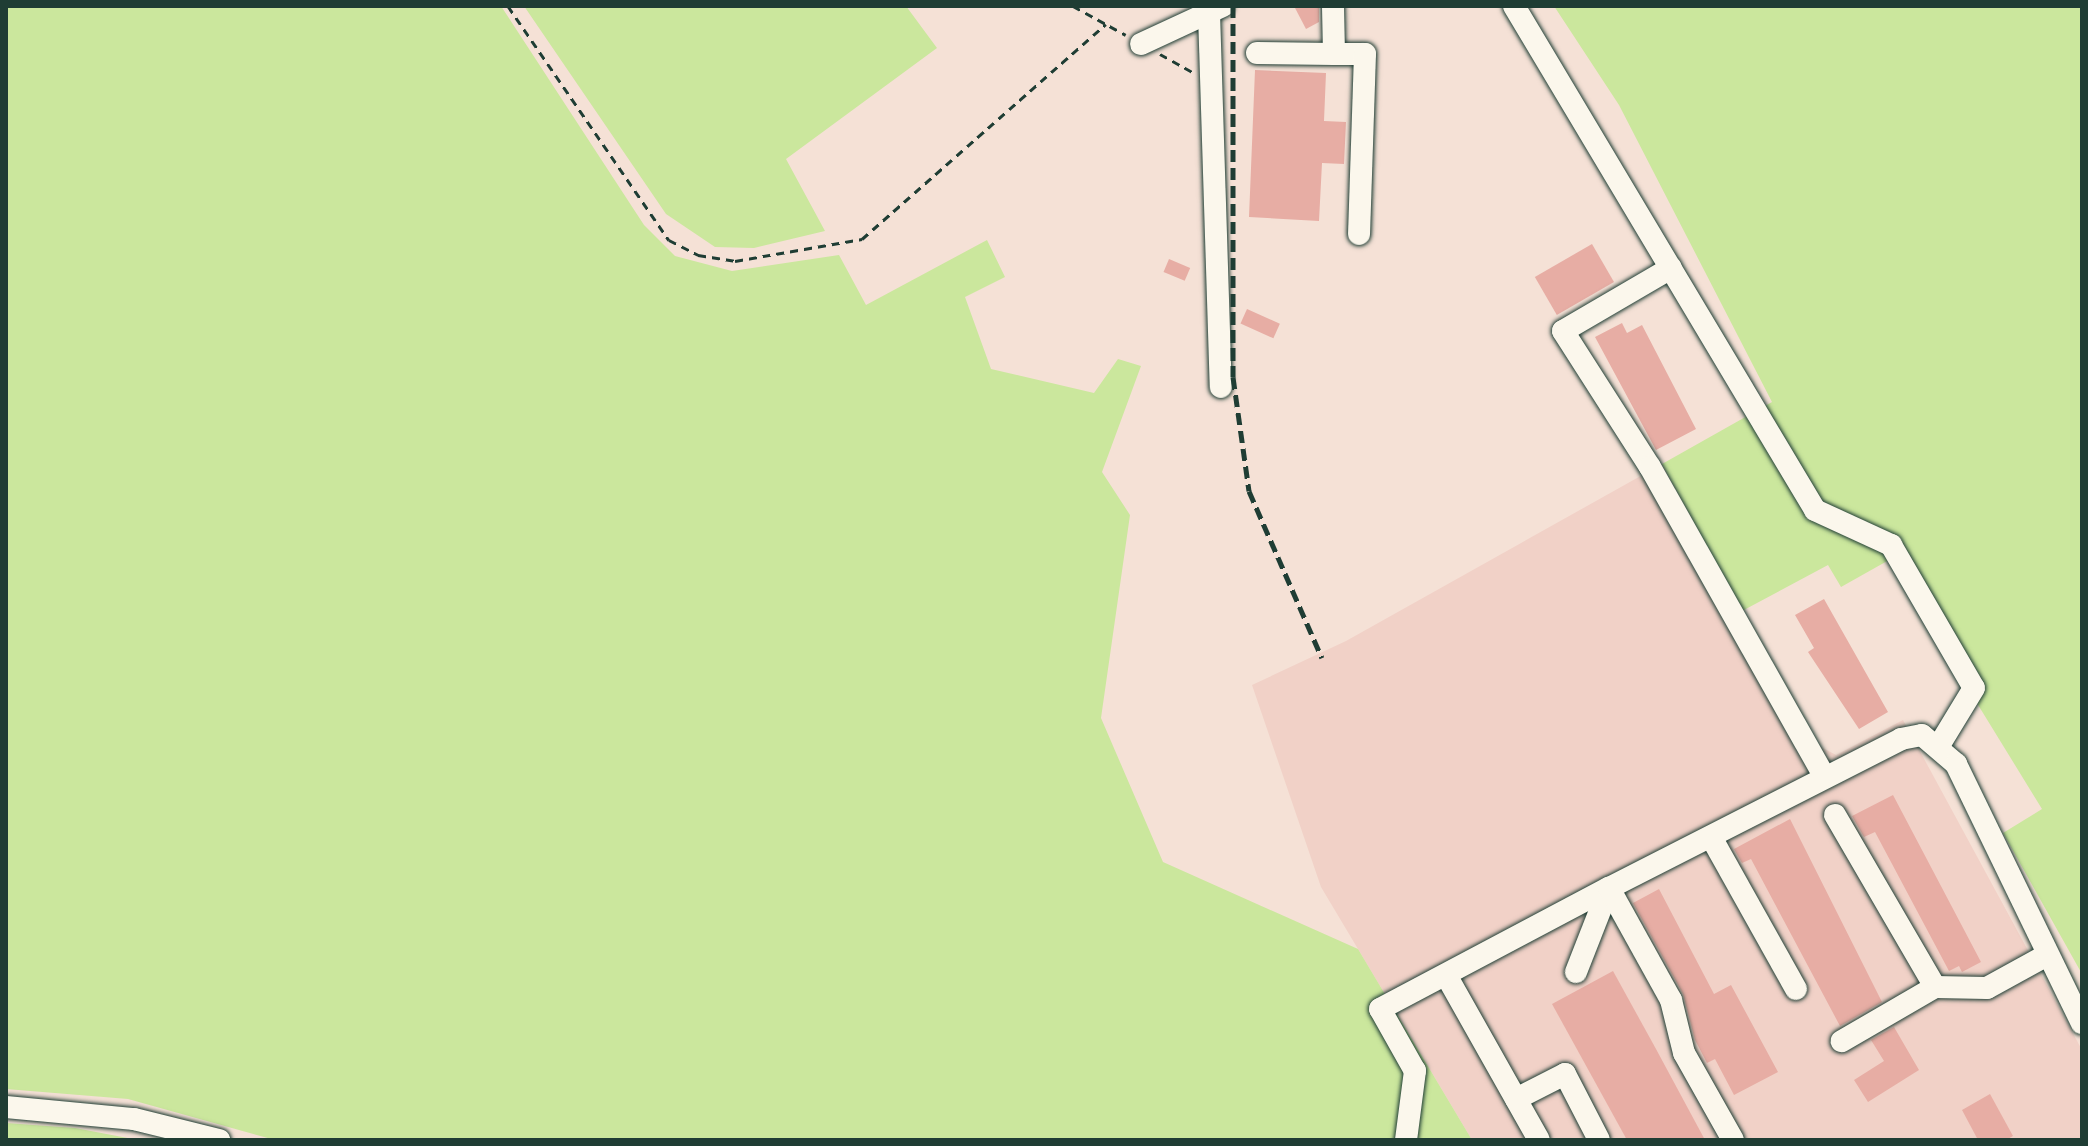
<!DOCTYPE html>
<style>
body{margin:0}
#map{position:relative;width:2088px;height:1146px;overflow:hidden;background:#f5e1d6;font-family:"Playpen Sans",sans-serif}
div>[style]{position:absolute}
.built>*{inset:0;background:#f1d1c7}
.green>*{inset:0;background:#cbe79d}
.building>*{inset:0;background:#e7ada4;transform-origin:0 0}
.path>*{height:3px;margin-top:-1.5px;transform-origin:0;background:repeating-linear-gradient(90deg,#1f3d34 0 8px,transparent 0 14px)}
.roads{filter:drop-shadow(0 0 2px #1f3d34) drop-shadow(0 0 2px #1f3d34)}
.minor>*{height:22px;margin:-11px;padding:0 11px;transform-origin:11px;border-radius:11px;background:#fbf7ec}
.rail>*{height:5px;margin-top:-2.5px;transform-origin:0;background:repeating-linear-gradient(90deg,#1f3d34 0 12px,transparent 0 18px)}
span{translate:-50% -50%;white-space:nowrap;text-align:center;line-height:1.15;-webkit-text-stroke:6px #fbf7ec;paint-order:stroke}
.frame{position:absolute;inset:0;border:8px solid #1f3d34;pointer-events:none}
</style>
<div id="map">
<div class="built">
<i style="clip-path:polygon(1662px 464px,1812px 742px,1836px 755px,1903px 720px,2082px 1050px,2082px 1140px,1472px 1140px,1321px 887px,1252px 685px,1346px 641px)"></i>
</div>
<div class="green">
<i style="clip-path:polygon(6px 6px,501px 6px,644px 225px,675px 256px,732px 271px,839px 255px,866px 305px,987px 240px,1005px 277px,965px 297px,991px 369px,1094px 393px,1118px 359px,1141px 366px,1102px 472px,1130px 515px,1101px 718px,1163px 862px,1358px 949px,1472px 1140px,275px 1140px,128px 1099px,6px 1089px)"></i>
<i style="clip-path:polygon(524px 6px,906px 6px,937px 48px,786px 159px,825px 231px,754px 248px,715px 247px,666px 214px)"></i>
<i style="clip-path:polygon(1554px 6px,2082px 6px,2082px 974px,2003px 833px,2042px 809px,1889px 560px,1841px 587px,1828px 565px,1742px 611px,1662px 464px,1772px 402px,1619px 105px)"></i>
<i style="clip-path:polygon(6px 1123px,75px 1128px,138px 1140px,6px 1140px)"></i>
</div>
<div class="building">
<i style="clip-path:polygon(1294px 6px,1319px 6px,1319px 22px,1306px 29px)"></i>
<i style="clip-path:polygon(1255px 70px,1326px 73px,1324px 121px,1346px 122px,1344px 164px,1322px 163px,1319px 221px,1249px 217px)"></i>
<i style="left:1592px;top:244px;width:44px;height:66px;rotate:60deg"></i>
<i style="left:1169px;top:259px;width:23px;height:14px;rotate:23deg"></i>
<i style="left:1247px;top:309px;width:36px;height:16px;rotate:24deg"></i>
<i style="clip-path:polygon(1622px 323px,1627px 333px,1642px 325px,1696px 429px,1656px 450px,1595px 337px)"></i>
<i style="clip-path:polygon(1824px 599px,1888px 712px,1859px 729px,1808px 652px,1814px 648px,1795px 615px)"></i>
<i style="clip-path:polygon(1893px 795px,1981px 962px,1962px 972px,1959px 966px,1949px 971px,1875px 832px,1864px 837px,1852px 816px)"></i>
<i style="clip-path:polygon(1790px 819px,1882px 1002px,1840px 1026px,1751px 859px,1742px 863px,1734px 849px)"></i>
<i style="clip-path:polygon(1659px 889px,1714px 994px,1731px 985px,1778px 1072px,1734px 1095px,1715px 1059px,1707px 1063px,1695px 1040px,1683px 994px,1633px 903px)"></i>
<i style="clip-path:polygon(1613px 971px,1656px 1049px,1705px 1140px,1627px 1140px,1552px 1004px)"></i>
<i style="clip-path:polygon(1894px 1027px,1919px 1070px,1868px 1102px,1854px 1080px,1884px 1061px,1871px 1040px)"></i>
<i style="clip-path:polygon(1990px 1094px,2013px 1136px,2006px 1140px,1978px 1140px,1962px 1110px)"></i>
</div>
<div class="path">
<i style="left:508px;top:6px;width:284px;rotate:55.5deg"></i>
<i style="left:669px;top:240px;width:33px;rotate:27deg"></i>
<i style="left:698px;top:255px;width:37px;rotate:9deg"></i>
<i style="left:735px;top:261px;width:129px;rotate:-9.8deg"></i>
<i style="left:862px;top:239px;width:325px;rotate:-41.4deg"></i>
<i style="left:1073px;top:6px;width:60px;rotate:28.7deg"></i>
<i style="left:1160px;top:54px;width:37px;rotate:29deg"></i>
</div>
<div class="roads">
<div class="minor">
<i style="left:1514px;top:6px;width:587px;rotate:59.15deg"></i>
<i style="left:1815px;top:510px;width:84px;rotate:24.7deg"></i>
<i style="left:1891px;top:545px;width:165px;rotate:59.9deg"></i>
<i style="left:1974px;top:688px;width:66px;rotate:121.3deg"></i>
<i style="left:1209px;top:13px;width:374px;rotate:88.2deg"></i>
<i style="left:1141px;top:44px;width:90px;rotate:-24.9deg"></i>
<i style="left:1257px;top:53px;width:77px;rotate:0.7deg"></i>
<i style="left:1334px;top:54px;width:48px;rotate:-91.2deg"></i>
<i style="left:1334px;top:54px;width:31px"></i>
<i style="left:1365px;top:54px;width:180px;rotate:91.9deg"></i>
<i style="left:1671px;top:268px;width:125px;rotate:149.7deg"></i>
<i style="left:1563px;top:331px;width:161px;rotate:57.4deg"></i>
<i style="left:1650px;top:467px;width:356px;rotate:60.6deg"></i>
<i style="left:1835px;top:815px;width:199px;rotate:59.8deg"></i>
<i style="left:1935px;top:987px;width:108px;rotate:149.9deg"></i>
<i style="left:1711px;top:837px;width:174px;rotate:60.8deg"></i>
<i style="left:1576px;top:972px;width:90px;rotate:-68.6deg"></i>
<i style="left:1446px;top:975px;width:189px;rotate:60.6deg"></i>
<i style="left:1935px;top:987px;width:52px;rotate:1.1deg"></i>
<i style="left:1987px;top:988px;width:68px;rotate:-28.8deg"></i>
<i style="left:1516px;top:1099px;width:55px;rotate:-27deg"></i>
<i style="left:1565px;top:1074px;width:74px;rotate:62.7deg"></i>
<i style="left:6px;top:1107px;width:129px;rotate:5.4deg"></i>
<i style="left:134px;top:1119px;width:88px;rotate:13.9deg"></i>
<i style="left:1406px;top:1140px;width:70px;rotate:-82.6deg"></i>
<i style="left:1415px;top:1071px;width:71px;rotate:-119.4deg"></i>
<i style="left:1380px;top:1009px;width:259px;rotate:-27.9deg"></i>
<i style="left:1733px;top:1140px;width:100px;rotate:-119.4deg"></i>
<i style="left:1684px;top:1053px;width:55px;rotate:-103.8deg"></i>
<i style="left:1671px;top:1000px;width:128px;rotate:-119deg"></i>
<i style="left:1609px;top:888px;width:328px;rotate:-27deg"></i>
<i style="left:1901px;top:739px;width:21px;rotate:-11deg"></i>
<i style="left:1922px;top:735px;width:45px;rotate:40.5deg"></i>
<i style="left:1956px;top:764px;width:288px;rotate:64.1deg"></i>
</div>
</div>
<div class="rail">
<i style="left:1233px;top:6px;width:371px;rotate:90deg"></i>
<i style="left:1233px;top:377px;width:115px;rotate:82deg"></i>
<i style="left:1249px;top:491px;width:182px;rotate:66.4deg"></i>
</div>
<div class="frame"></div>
</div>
